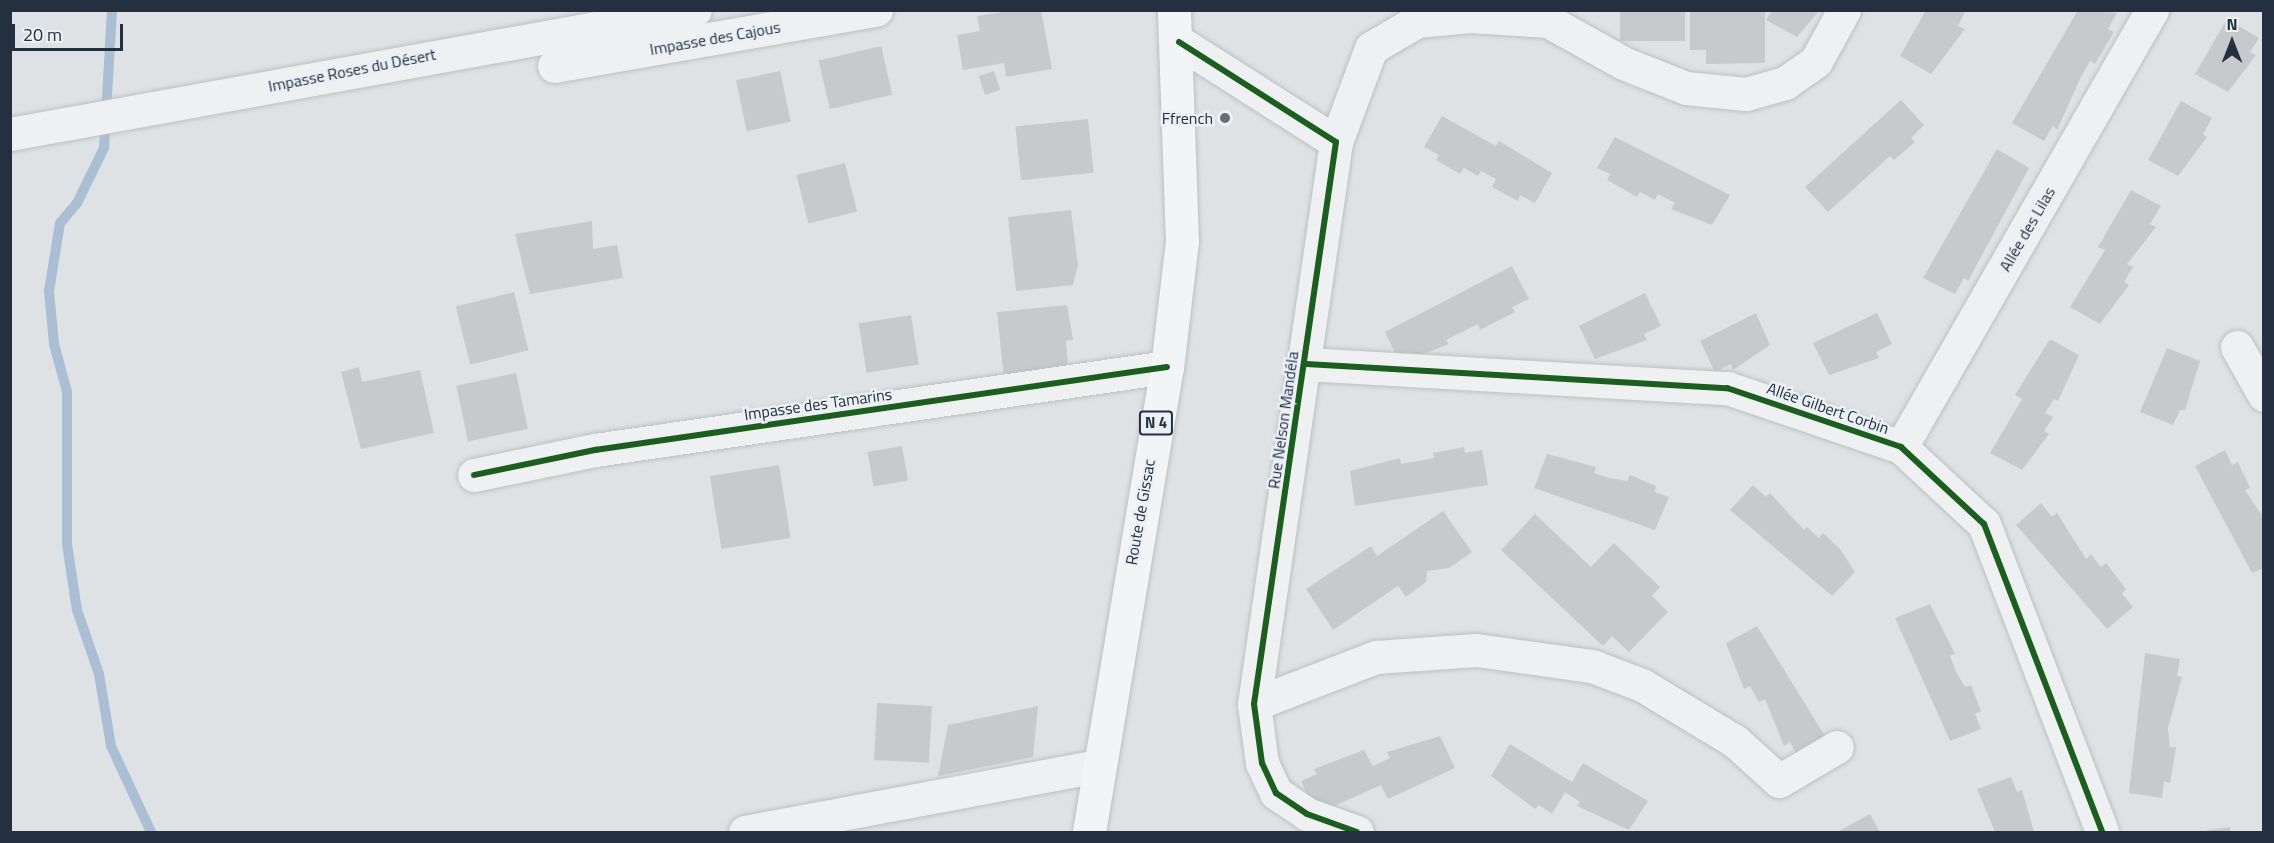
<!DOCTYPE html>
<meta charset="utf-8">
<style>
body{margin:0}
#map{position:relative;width:2274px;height:843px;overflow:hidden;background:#dfe2e5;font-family:"Titillium Web",sans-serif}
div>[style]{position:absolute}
.stream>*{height:10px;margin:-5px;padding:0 5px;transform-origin:5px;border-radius:5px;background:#aabfd4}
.building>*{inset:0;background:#c7cacd;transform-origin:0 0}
.roads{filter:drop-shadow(0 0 2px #bdc0c3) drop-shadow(0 0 2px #bdc0c3)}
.street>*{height:33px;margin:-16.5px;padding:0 16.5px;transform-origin:16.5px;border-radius:16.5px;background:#eef0f2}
.primary>*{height:33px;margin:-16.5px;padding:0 16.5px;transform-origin:16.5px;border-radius:16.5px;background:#f3f4f5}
.cycleway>*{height:6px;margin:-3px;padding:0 3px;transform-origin:3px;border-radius:3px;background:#1b5e20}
.dots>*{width:16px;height:16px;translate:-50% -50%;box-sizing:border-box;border:3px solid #ebf0f5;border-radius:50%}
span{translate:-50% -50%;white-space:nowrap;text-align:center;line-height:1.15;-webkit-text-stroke:5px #ebf0f5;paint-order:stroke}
.shield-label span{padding:2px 4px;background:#ebf0f5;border:2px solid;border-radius:4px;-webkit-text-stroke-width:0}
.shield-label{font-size:15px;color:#242f3f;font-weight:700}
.street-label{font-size:16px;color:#242f3f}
.poi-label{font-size:16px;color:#242f3f}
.right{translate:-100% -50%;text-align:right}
.frame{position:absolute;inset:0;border:12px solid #242f3f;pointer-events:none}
.north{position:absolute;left:2202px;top:12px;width:60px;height:60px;-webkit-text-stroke:4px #ebf0f5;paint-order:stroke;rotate:0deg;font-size:16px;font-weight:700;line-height:24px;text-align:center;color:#242f3f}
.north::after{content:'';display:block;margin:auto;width:21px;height:27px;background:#242f3f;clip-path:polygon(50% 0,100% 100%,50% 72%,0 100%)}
.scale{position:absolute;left:12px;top:24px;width:111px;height:27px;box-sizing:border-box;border:3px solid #242f3f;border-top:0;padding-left:8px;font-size:18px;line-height:21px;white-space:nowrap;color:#242f3f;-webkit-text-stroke:4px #ebf0f5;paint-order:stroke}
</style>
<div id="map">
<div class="stream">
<i style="left:112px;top:10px;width:138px;rotate:93.3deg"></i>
<i style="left:104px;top:148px;width:61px;rotate:116.1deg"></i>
<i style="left:77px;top:203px;width:26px;rotate:130deg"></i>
<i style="left:60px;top:223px;width:69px;rotate:99.2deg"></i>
<i style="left:49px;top:291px;width:53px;rotate:84.6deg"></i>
<i style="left:54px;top:344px;width:50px;rotate:74.8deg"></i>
<i style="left:67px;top:392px;width:152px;rotate:90deg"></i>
<i style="left:67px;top:544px;width:67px;rotate:81.4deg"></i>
<i style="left:77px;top:610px;width:68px;rotate:71deg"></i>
<i style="left:99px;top:674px;width:73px;rotate:80.5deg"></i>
<i style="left:111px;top:746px;width:95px;rotate:65.1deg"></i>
</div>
<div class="building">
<i style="clip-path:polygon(1016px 10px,1041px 10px,1052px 69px,1006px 77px,1004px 63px,963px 70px,957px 35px,980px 31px,977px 16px)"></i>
<i style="left:1620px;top:10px;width:65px;height:31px"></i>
<i style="clip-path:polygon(1690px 10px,1765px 10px,1765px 63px,1706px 64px,1706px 50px,1690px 50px)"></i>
<i style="clip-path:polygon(1772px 10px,1820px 10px,1797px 37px,1766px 20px)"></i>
<i style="clip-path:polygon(1926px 10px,1966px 10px,1958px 26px,1965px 29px,1931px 74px,1900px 56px)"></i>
<i style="clip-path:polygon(2078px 10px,2117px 13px,2108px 29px,2114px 32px,2095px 64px,2090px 61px,2081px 77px,2057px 130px,2053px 126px,2044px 141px,2012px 123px)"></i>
<i style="clip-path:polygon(2227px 19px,2259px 38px,2250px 52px,2256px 55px,2228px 92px,2195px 74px)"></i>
<i style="left:881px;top:46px;width:50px;height:64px;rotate:77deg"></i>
<i style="left:780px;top:71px;width:52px;height:45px;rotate:78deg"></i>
<i style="left:994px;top:71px;width:20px;height:16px;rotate:72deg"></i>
<i style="clip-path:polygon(1901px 100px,1924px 125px,1911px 138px,1915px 142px,1894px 160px,1890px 156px,1828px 212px,1805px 187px)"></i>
<i style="clip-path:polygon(2181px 101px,2212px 118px,2203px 134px,2207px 137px,2178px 176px,2148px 160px)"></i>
<i style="clip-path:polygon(1442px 116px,1496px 146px,1499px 141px,1552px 173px,1535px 203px,1520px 195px,1518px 201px,1492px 187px,1496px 179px,1481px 171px,1478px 176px,1464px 168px,1460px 174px,1436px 160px,1439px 155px,1424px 147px)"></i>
<i style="left:1088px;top:119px;width:54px;height:73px;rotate:84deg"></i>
<i style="clip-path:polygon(1615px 137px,1730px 195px,1712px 225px,1671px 209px,1675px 203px,1658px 194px,1655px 200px,1640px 192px,1637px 197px,1607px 180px,1610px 174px,1597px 168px)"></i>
<i style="clip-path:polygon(1997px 149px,2029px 168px,1968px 281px,1964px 278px,1955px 294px,1923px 278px)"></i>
<i style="left:845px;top:163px;width:50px;height:50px;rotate:76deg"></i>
<i style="clip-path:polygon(2131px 190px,2161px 206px,2150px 224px,2156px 227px,2127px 264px,2133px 267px,2124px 282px,2129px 285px,2100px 324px,2070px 307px,2105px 250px,2098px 247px)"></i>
<i style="clip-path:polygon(1071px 210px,1078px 265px,1073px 285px,1016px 291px,1008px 217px)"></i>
<i style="clip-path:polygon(592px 221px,593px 249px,617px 245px,623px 278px,530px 294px,515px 234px)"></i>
<i style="clip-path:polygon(1512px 266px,1529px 299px,1512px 307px,1515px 312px,1480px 330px,1478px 324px,1446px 340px,1449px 344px,1400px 363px,1385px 332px)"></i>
<i style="left:514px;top:292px;width:60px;height:60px;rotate:76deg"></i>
<i style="clip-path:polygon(1645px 293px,1661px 326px,1644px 334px,1647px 340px,1595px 359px,1579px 326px)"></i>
<i style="clip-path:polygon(1067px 305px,1073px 340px,1066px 341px,1068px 369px,1004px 379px,997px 312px)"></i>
<i style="clip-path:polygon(1756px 313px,1770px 345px,1733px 370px,1731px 364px,1715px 372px,1700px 341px)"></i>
<i style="clip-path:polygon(1877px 313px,1892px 344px,1876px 352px,1879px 358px,1829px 375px,1813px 343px)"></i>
<i style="left:911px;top:315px;width:50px;height:53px;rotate:81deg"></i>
<i style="clip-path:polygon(2050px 339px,2079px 355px,2058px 401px,2054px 399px,2045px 413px,2053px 417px,2044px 431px,2049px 434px,2022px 470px,1990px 453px,2022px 399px,2015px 395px)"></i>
<i style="clip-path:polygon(2167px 348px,2200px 361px,2185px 410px,2180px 410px,2173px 425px,2140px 412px)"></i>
<i style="clip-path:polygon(359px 367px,362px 382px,420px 370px,434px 433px,361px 449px,341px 372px)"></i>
<i style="left:516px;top:373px;width:57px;height:61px;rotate:78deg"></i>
<i style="left:902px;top:446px;width:35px;height:35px;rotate:80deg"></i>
<i style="clip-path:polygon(1464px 447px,1465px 453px,1482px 450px,1488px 485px,1355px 506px,1350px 471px,1400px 458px,1401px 464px,1434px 458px,1433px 453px)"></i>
<i style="clip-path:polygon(2225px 450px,2232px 465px,2238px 462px,2250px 488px,2245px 490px,2264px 518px,2264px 568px,2252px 573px,2195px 466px)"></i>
<i style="clip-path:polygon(1547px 454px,1596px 467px,1594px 473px,1609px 478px,1627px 481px,1630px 475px,1656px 486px,1655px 492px,1669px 497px,1655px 530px,1534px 488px)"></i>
<i style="left:779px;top:465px;width:74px;height:70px;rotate:81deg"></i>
<i style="clip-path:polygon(1753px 485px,1766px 497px,1770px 493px,1804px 530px,1807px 527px,1819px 538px,1823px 533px,1840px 549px,1855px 572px,1832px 596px,1730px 510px)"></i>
<i style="clip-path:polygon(2041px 503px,2052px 517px,2057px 513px,2086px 559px,2091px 554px,2101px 567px,2106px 563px,2126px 589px,2122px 594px,2133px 607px,2107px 629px,2016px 525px)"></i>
<i style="clip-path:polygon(1443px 511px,1472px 552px,1449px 568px,1427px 571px,1426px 582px,1406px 597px,1398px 586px,1333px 630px,1306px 589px,1371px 546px,1377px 556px)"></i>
<i style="clip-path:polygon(1535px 514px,1591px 567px,1614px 543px,1660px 587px,1652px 596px,1668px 612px,1629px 652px,1612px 636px,1603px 646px,1501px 550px)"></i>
<i style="clip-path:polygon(1930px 604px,1955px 654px,1950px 656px,1956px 672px,1965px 687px,1971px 685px,1981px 711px,1975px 714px,1981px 729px,1950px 741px,1895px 618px)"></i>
<i style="clip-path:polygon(1757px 626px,1828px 741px,1798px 757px,1790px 742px,1784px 746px,1765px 699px,1759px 702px,1750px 686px,1744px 689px,1726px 643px)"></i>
<i style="clip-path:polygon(2145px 653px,2180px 659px,2177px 676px,2182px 677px,2168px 728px,2170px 747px,2176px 747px,2170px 783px,2164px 781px,2162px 798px,2129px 793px)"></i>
<i style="left:877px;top:703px;width:55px;height:57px;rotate:3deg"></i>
<i style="clip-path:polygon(1038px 706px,1033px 757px,938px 776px,948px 725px)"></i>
<i style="clip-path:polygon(1440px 736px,1455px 768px,1388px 799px,1381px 785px,1316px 814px,1301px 781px,1317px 774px,1314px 769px,1364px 750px,1373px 766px,1390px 758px,1387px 752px)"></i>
<i style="clip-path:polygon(1510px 744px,1572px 782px,1583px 763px,1648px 801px,1629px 830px,1577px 806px,1580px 802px,1565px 792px,1552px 814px,1539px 805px,1535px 809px,1491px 776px)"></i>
<i style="clip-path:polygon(2011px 777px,2017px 792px,2022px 790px,2034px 832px,1995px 832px,1977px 789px)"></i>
<i style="clip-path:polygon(1870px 814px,1880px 832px,1837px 832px)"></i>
<i style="clip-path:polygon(2230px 827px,2230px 832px,2204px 832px,2203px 831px)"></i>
</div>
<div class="roads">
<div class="street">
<i style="left:1179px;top:42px;width:186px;rotate:32.5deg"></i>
<i style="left:1336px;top:142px;width:568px;rotate:98.3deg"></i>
<i style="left:1254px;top:704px;width:60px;rotate:82.3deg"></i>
<i style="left:1262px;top:763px;width:33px;rotate:65deg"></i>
<i style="left:1276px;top:793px;width:37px;rotate:34deg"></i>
<i style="left:1307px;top:814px;width:53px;rotate:19.8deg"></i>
<i style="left:554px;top:66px;width:327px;rotate:-9.9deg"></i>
<i style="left:10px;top:134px;width:696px;rotate:-10.26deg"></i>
<i style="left:1336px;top:142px;width:100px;rotate:-69.6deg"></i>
<i style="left:1371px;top:48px;width:53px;rotate:-30.4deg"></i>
<i style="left:1417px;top:21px;width:54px;rotate:-5.3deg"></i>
<i style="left:1471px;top:16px;width:77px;rotate:3.7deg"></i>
<i style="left:1548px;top:21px;width:86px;rotate:29.2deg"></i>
<i style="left:1623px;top:63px;width:68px;rotate:21.6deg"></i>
<i style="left:1686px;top:88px;width:60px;rotate:5.7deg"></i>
<i style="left:1746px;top:94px;width:41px;rotate:-15.8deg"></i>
<i style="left:1785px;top:83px;width:38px;rotate:-35deg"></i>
<i style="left:1816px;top:61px;width:58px;rotate:-61.2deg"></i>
<i style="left:2237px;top:347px;width:55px;rotate:60.6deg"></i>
<i style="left:1305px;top:364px;width:423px;rotate:3.3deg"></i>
<i style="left:1727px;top:388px;width:184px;rotate:18.7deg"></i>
<i style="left:1901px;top:447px;width:113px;rotate:42.9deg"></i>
<i style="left:1984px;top:524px;width:330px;rotate:69deg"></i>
<i style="left:1901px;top:447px;width:504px;rotate:-60.13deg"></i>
<i style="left:474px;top:475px;width:124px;rotate:-11.7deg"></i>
<i style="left:595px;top:450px;width:578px;rotate:-8.26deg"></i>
<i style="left:1254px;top:704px;width:131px;rotate:-21.1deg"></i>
<i style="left:1376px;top:657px;width:100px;rotate:-4deg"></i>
<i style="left:1476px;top:650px;width:117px;rotate:7.9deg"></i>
<i style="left:1592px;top:666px;width:53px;rotate:20.8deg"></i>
<i style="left:1642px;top:685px;width:110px;rotate:31.2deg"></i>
<i style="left:1736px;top:742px;width:58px;rotate:42.2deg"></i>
<i style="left:1779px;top:781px;width:67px;rotate:-30.4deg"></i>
<i style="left:745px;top:832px;width:360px;rotate:-10.6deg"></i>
</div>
<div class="primary">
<i style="left:1089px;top:832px;width:471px;rotate:-80.5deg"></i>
<i style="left:1167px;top:367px;width:126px;rotate:-83.2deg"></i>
<i style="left:1182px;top:242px;width:232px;rotate:-92deg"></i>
</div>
</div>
<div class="cycleway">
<i style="left:1179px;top:42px;width:186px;rotate:32.5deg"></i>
<i style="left:1336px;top:142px;width:568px;rotate:98.3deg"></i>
<i style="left:1254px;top:704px;width:60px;rotate:82.3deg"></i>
<i style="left:1262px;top:763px;width:33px;rotate:65deg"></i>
<i style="left:1276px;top:793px;width:37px;rotate:34deg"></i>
<i style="left:1307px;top:814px;width:53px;rotate:19.8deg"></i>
<i style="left:1305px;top:364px;width:423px;rotate:3.3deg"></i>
<i style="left:1727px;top:388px;width:184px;rotate:18.7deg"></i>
<i style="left:1901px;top:447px;width:113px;rotate:42.9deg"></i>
<i style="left:1984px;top:524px;width:330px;rotate:69deg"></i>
<i style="left:474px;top:475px;width:124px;rotate:-11.7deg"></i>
<i style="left:595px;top:450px;width:578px;rotate:-8.26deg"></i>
</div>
<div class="dots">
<i style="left:1225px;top:118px;background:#656e79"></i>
</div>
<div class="shield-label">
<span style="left:1156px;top:423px">N 4</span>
</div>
<div class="street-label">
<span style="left:715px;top:38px;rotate:-10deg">Impasse des Cajous</span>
<span style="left:352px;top:70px;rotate:-11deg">Impasse Roses du Désert</span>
<span style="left:2027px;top:229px;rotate:-60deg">Allée des Lilas</span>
<span style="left:818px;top:404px;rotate:-8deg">Impasse des Tamarins</span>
<span style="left:1828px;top:408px;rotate:19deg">Allée Gilbert Corbin</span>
<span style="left:1283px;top:420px;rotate:-82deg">Rue Nelson Mandéla</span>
<span style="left:1140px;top:512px;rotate:-80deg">Route de Gissac</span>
</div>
<div class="poi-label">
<span class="right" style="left:1213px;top:118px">Ffrench</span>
</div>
<div class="frame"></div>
<div class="north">N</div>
<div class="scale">20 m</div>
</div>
